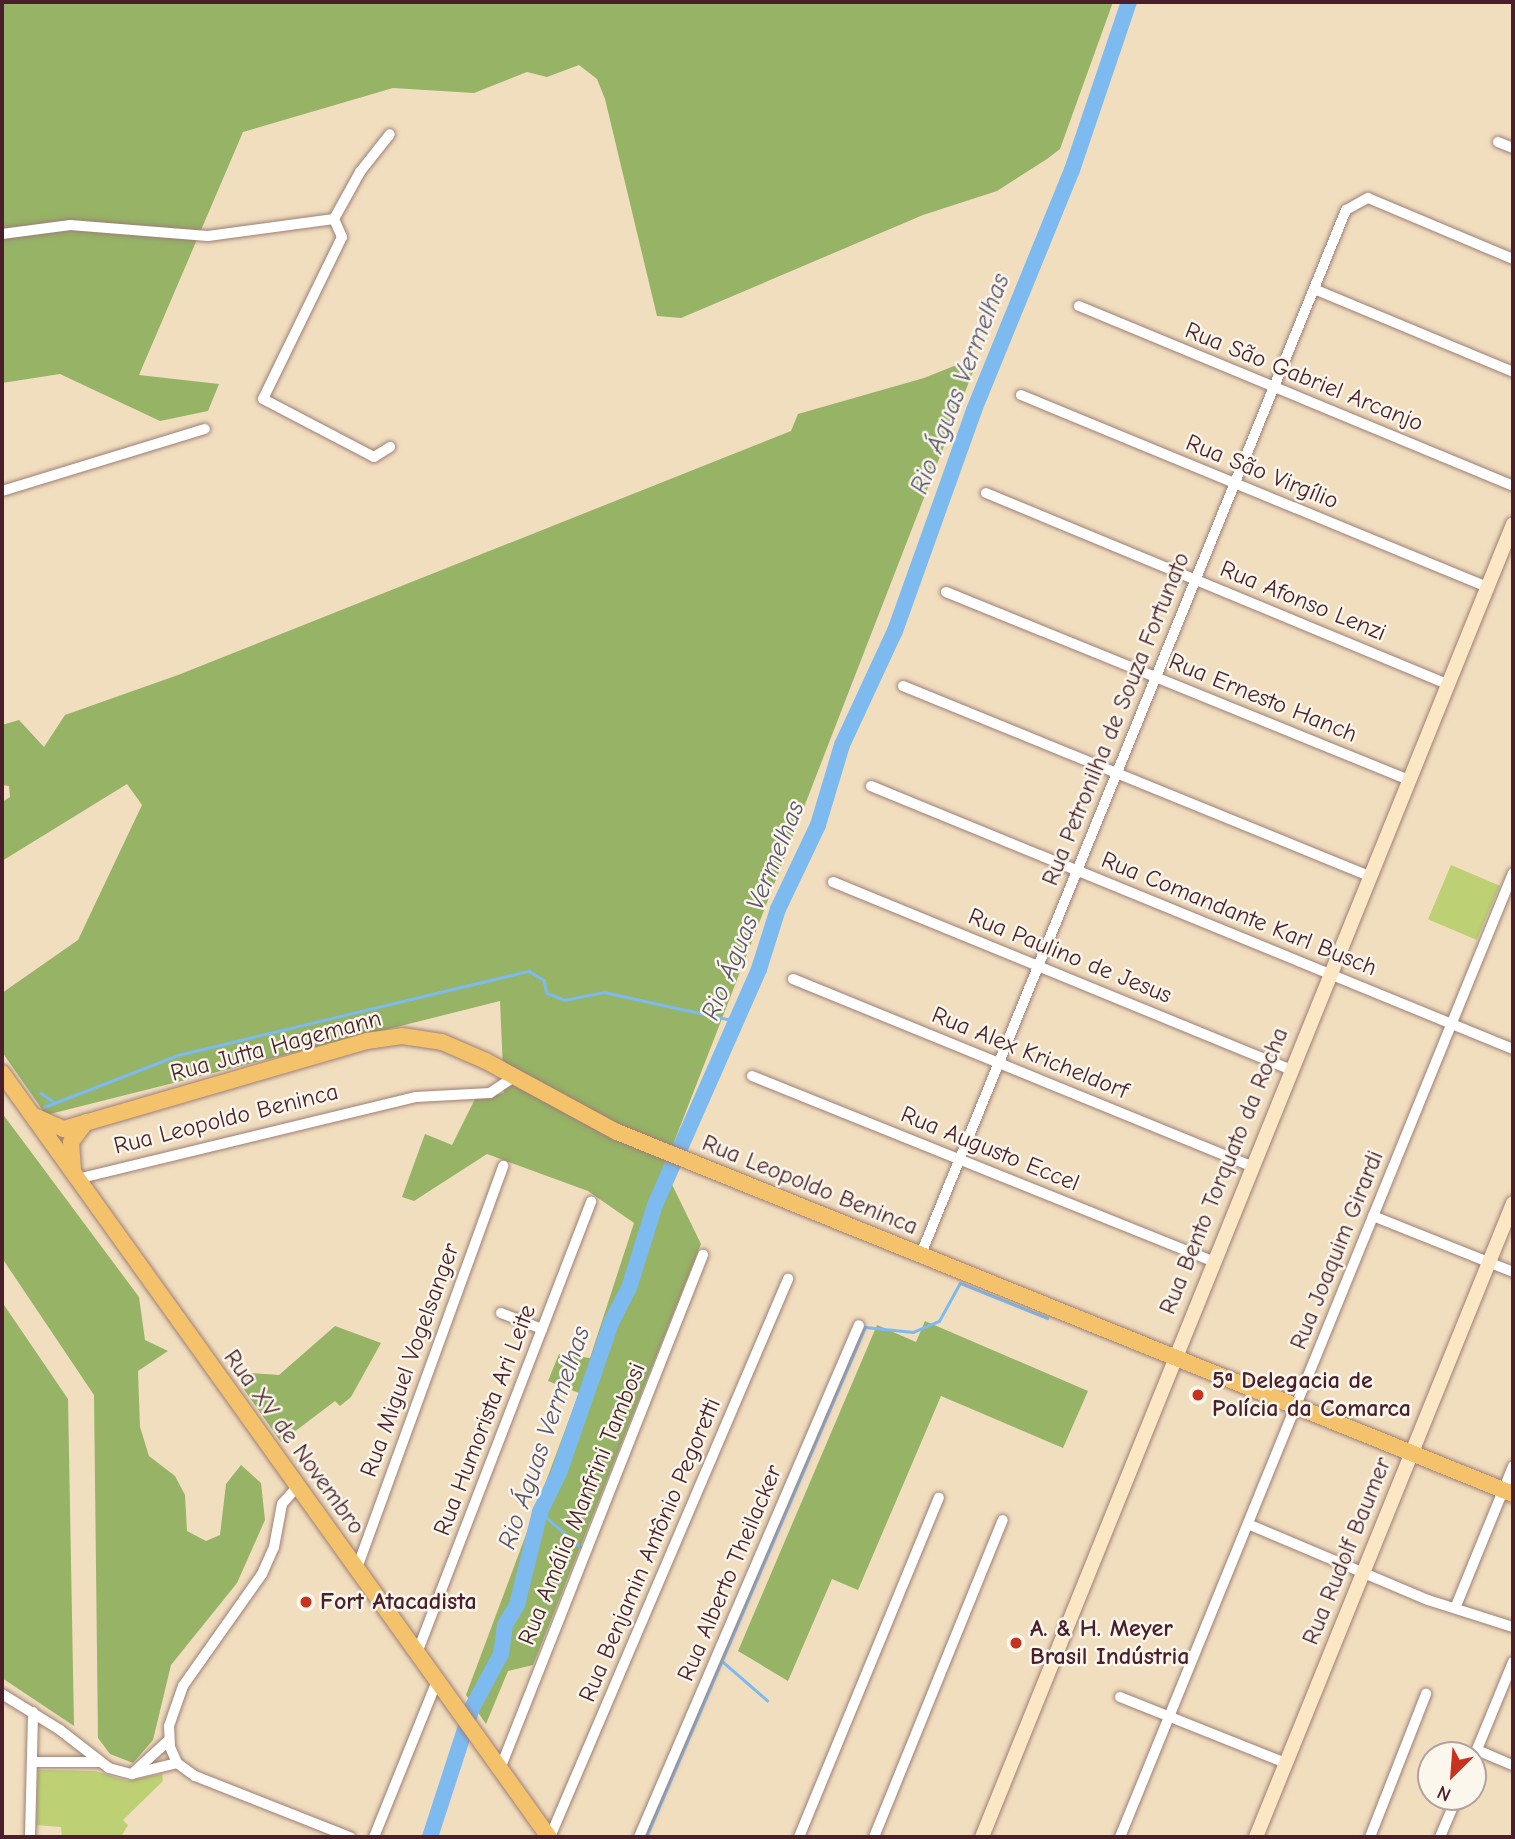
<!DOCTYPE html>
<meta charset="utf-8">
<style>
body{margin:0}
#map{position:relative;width:1515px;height:1839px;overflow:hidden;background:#f1debf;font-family:"Comic Neue",sans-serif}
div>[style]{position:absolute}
.green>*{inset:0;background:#bdd174;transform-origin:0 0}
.forest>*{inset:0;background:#96b366}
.stream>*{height:2.5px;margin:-1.25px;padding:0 1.25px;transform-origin:1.25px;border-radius:1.25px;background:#7cbaf0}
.river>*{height:16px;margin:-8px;padding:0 8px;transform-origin:8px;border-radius:8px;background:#7cbaf0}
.roads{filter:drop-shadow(0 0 2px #9e7e75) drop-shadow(0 0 2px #9e7e75)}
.street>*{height:10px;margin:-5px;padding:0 5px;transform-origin:5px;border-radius:5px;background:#fff}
.secondary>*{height:14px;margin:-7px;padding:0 7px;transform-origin:7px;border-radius:7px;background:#fbe7c3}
.primary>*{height:16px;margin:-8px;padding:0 8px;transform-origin:8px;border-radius:8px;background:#f4c26a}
.dots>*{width:19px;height:19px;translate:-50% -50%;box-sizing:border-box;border:4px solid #fbf7ec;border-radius:50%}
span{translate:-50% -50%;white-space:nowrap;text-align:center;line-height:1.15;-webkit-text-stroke:5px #fbf7ec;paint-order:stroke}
.street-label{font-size:24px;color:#4a1f2b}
.poi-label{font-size:24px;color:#4a1f2b;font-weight:700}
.left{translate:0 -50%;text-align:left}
.water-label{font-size:26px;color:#5c5570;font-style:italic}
.frame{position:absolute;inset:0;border:4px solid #4a1f2b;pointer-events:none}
.north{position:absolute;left:1417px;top:1741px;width:70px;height:70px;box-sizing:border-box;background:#fbf7ec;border:2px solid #b4a19f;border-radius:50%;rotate:205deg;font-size:19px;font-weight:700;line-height:28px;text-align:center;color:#4a1f2b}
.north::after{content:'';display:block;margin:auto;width:24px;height:32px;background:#c8321e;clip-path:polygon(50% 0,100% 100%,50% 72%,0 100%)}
</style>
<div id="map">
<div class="green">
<i style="left:1451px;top:865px;width:53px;height:59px;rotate:23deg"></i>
<i style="clip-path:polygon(38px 1770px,95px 1771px,127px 1781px,162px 1774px,163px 1781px,123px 1820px,128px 1825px,121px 1837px,62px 1837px,61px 1827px,36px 1825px)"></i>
</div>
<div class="forest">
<i style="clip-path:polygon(2px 2px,1113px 2px,1060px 149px,1047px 159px,997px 191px,923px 215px,681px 318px,657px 316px,605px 99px,597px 79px,579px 65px,547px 77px,527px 72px,474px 93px,393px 88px,243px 132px,139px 375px,219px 384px,208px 411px,160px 421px,60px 374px,2px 383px)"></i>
<i style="clip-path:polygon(979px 356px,664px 1168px,701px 1244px,533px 1665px,508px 1671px,486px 1724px,466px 1695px,579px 1393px,548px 1381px,559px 1354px,590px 1358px,634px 1223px,588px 1191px,487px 1154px,414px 1201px,402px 1197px,425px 1134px,452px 1145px,475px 1099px,504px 1093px,500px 1001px,46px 1115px,2px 1052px,2px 993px,78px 940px,142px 805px,127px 784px,2px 861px,2px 802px,10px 797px,9px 786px,2px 785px,2px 725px,19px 720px,44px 747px,65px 715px,178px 675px,791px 431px,798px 414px,924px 378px)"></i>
<i style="clip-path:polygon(2px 1113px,139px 1297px,145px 1340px,168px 1351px,138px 1371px,140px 1427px,149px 1456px,175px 1476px,185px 1495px,187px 1531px,206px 1541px,220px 1535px,226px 1484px,241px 1465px,261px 1483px,265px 1520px,237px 1583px,171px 1665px,153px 1740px,133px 1763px,110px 1754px,98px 1738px,94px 1395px,2px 1258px)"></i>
<i style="clip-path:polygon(2px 1302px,68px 1399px,74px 1726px,2px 1678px)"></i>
<i style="clip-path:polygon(925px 1321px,1088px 1391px,1063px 1448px,941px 1396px,858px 1590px,832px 1579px,788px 1681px,738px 1651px,877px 1325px,916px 1342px)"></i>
<i style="clip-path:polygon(335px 1326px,381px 1343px,351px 1397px,340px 1406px,335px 1401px,281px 1442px,241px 1385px,251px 1373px,279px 1375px)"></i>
</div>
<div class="stream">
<i style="left:41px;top:1093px;width:16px;rotate:35deg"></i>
<i style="left:44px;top:1107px;width:144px;rotate:-21.2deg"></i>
<i style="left:178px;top:1055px;width:361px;rotate:-13.5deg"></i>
<i style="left:529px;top:971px;width:17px;rotate:31deg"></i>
<i style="left:544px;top:980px;width:13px;rotate:77deg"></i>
<i style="left:547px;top:993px;width:18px;rotate:22deg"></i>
<i style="left:564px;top:1000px;width:41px;rotate:-11.3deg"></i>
<i style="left:604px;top:992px;width:126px;rotate:12.4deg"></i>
<i style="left:727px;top:1019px;width:11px;rotate:-10deg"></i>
<i style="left:540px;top:1512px;width:54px;rotate:40.5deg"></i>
<i style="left:722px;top:1661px;width:60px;rotate:40.9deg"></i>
<i style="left:646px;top:1837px;width:555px;rotate:-66.76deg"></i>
<i style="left:865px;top:1327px;width:48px;rotate:5.9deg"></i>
<i style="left:913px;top:1332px;width:28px;rotate:-23deg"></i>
<i style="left:939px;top:1321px;width:43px;rotate:-61.1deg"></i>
<i style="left:960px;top:1283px;width:94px;rotate:21.9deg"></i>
</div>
<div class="river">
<i style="left:430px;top:1837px;width:136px;rotate:-72deg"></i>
<i style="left:472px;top:1708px;width:61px;rotate:-61.8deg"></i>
<i style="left:501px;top:1654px;width:29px;rotate:-82deg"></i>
<i style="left:505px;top:1625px;width:23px;rotate:-59deg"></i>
<i style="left:517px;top:1605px;width:96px;rotate:-76.1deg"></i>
<i style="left:540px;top:1512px;width:43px;rotate:-64deg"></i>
<i style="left:559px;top:1473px;width:161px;rotate:-70.8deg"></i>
<i style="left:612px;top:1321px;width:37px;rotate:-63deg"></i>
<i style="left:629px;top:1288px;width:87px;rotate:-72.6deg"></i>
<i style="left:655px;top:1205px;width:258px;rotate:-66.2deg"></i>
<i style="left:759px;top:969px;width:63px;rotate:-72.4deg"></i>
<i style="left:778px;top:909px;width:93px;rotate:-64.5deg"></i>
<i style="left:818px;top:825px;width:84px;rotate:-73.3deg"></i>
<i style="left:842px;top:745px;width:126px;rotate:-65.1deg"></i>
<i style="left:895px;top:631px;width:235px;rotate:-70.3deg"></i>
<i style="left:974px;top:410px;width:259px;rotate:-67.8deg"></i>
<i style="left:1072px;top:170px;width:177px;rotate:-71.3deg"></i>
</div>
<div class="roads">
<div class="street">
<i style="left:1498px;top:142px;width:16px;rotate:22deg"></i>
<i style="left:334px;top:219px;width:54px;rotate:-61deg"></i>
<i style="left:360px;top:172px;width:48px;rotate:-51.7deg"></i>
<i style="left:2px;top:234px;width:69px;rotate:-7.5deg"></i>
<i style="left:70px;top:225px;width:138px;rotate:4.6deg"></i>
<i style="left:208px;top:236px;width:127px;rotate:-7.7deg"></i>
<i style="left:334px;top:219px;width:20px;rotate:66deg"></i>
<i style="left:342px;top:237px;width:180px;rotate:116deg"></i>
<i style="left:263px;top:399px;width:125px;rotate:27.6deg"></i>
<i style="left:374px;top:457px;width:19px;rotate:-32deg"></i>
<i style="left:1314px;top:289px;width:216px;rotate:22.6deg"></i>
<i style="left:1079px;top:306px;width:470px;rotate:22.5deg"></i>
<i style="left:1021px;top:395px;width:504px;rotate:22.39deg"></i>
<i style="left:2px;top:491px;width:212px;rotate:-17deg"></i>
<i style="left:986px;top:493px;width:500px;rotate:22.5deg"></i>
<i style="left:946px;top:592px;width:500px;rotate:22.1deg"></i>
<i style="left:903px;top:686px;width:503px;rotate:22.18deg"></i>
<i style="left:871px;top:786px;width:694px;rotate:22.28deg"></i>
<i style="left:833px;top:882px;width:494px;rotate:22.3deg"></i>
<i style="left:793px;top:979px;width:495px;rotate:22.2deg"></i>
<i style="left:752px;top:1076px;width:496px;rotate:21.9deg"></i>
<i style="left:77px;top:1179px;width:349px;rotate:-13.6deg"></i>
<i style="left:416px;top:1097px;width:74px;rotate:-3.1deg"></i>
<i style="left:490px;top:1093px;width:29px;rotate:-34deg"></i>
<i style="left:1373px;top:1216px;width:151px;rotate:21.8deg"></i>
<i style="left:921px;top:1254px;width:1127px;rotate:-67.85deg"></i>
<i style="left:1346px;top:210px;width:25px;rotate:-29deg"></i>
<i style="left:1368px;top:198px;width:157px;rotate:22.8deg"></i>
<i style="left:501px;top:1313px;width:44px;rotate:21.3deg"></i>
<i style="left:298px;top:1486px;width:24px;rotate:132deg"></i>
<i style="left:282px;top:1504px;width:44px;rotate:100.5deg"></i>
<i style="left:274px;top:1547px;width:30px;rotate:114deg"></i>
<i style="left:262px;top:1574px;width:137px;rotate:125.2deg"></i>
<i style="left:183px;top:1686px;width:42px;rotate:109.3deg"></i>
<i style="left:169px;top:1726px;width:21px;rotate:87deg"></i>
<i style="left:170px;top:1747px;width:17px;rotate:66deg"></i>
<i style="left:177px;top:1763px;width:22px;rotate:36deg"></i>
<i style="left:195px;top:1776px;width:167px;rotate:21.5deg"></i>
<i style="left:1248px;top:1524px;width:195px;rotate:22.9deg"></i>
<i style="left:1428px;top:1600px;width:89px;rotate:17.6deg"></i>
<i style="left:357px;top:1568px;width:428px;rotate:-70deg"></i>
<i style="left:1456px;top:1606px;width:151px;rotate:-67.8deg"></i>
<i style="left:417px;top:1653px;width:484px;rotate:-68.9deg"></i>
<i style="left:2px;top:1694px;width:68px;rotate:31.8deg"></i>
<i style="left:60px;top:1730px;width:62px;rotate:37.8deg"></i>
<i style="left:109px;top:1768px;width:24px;rotate:15deg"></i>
<i style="left:132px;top:1774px;width:46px;rotate:-13.7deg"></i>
<i style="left:1120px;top:1697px;width:179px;rotate:21.7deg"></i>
<i style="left:1477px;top:1750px;width:39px;rotate:23deg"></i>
<i style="left:1473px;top:1759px;width:105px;rotate:-67.6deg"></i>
<i style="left:32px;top:1762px;width:66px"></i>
<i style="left:500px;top:1769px;width:553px;rotate:-68.45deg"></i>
<i style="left:134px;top:1772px;width:47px;rotate:-42.4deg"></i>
<i style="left:30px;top:1837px;width:125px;rotate:-88.6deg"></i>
<i style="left:374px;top:1837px;width:168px;rotate:-68deg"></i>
<i style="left:550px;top:1837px;width:607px;rotate:-66.9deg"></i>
<i style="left:639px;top:1837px;width:557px;rotate:-66.75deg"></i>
<i style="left:799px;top:1837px;width:367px;rotate:-67.6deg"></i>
<i style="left:874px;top:1837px;width:342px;rotate:-67.9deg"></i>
<i style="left:1120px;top:1837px;width:1041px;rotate:-67.82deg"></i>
<i style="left:1370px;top:1837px;width:154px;rotate:-68.6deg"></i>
<i style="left:1440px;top:1837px;width:43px;rotate:-67deg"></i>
</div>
<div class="secondary">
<i style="left:982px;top:1837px;width:1416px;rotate:-67.98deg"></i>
<i style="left:1256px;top:1837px;width:684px;rotate:-67.93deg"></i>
</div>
<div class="primary">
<i style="left:2px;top:1073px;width:940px;rotate:54.4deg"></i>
<i style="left:32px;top:1115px;width:35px;rotate:24deg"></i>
<i style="left:64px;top:1129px;width:316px;rotate:-16.2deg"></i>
<i style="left:367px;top:1041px;width:35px;rotate:-8deg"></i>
<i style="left:402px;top:1036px;width:40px;rotate:8.5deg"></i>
<i style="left:442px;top:1042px;width:48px;rotate:23.4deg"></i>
<i style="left:486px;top:1061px;width:149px;rotate:28.5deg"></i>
<i style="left:617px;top:1132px;width:966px;rotate:22deg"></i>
<i style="left:73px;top:1170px;width:28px;rotate:-94deg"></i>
<i style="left:71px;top:1142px;width:25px;rotate:-53deg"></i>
</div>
</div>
<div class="dots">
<i style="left:1198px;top:1395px;background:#c8321e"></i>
<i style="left:306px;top:1602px;background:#c8321e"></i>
<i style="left:1016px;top:1643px;background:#c8321e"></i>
</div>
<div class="street-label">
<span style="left:1304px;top:377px;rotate:22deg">Rua São Gabriel Arcanjo</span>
<span style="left:1262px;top:472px;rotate:22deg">Rua São Virgílio</span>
<span style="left:1303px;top:601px;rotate:22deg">Rua Afonso Lenzi</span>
<span style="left:1263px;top:698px;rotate:22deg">Rua Ernesto Hanch</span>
<span style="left:1116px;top:719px;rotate:-68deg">Rua Petronilha de Souza Fortunato</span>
<span style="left:1239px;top:914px;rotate:22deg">Rua Comandante Karl Busch</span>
<span style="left:1070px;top:956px;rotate:22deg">Rua Paulino de Jesus</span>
<span style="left:276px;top:1046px;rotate:-15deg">Rua Jutta Hagemann</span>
<span style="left:1030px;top:1053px;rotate:22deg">Rua Alex Kricheldorf</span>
<span style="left:226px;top:1119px;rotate:-14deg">Rua Leopoldo Beninca</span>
<span style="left:990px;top:1149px;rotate:22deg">Rua Augusto Eccel</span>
<span style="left:1224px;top:1171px;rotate:-68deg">Rua Bento Torquato da Rocha</span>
<span style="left:810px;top:1185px;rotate:22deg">Rua Leopoldo Beninca</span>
<span style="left:1337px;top:1250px;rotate:-68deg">Rua Joaquim Girardi</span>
<span style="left:410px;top:1360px;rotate:-70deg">Rua Miguel Vogelsanger</span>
<span style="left:485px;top:1420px;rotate:-69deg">Rua Humorista Ari Leite</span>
<span style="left:294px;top:1442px;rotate:54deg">Rua XV de Novembro</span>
<span style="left:582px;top:1504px;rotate:-68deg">Rua Amália Manfrini Tambosi</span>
<span style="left:650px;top:1550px;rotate:-67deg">Rua Benjamin Antônio Pegoretti</span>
<span style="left:1347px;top:1551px;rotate:-68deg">Rua Rudolf Baumer</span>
<span style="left:730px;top:1573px;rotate:-67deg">Rua Alberto Theilacker</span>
</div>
<div class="poi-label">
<span class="left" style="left:1212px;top:1395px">5ª Delegacia de<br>Polícia da Comarca</span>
<span class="left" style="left:320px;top:1602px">Fort Atacadista</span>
<span class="left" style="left:1030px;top:1643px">A. &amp; H. Meyer<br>Brasil Indústria</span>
</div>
<div class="water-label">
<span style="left:961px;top:384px;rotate:-69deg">Rio Águas Vermelhas</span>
<span style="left:754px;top:911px;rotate:-68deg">Rio Águas Vermelhas</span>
<span style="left:545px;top:1438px;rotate:-71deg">Rio Águas Vermelhas</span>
</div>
<div class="frame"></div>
<div class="north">N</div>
</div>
